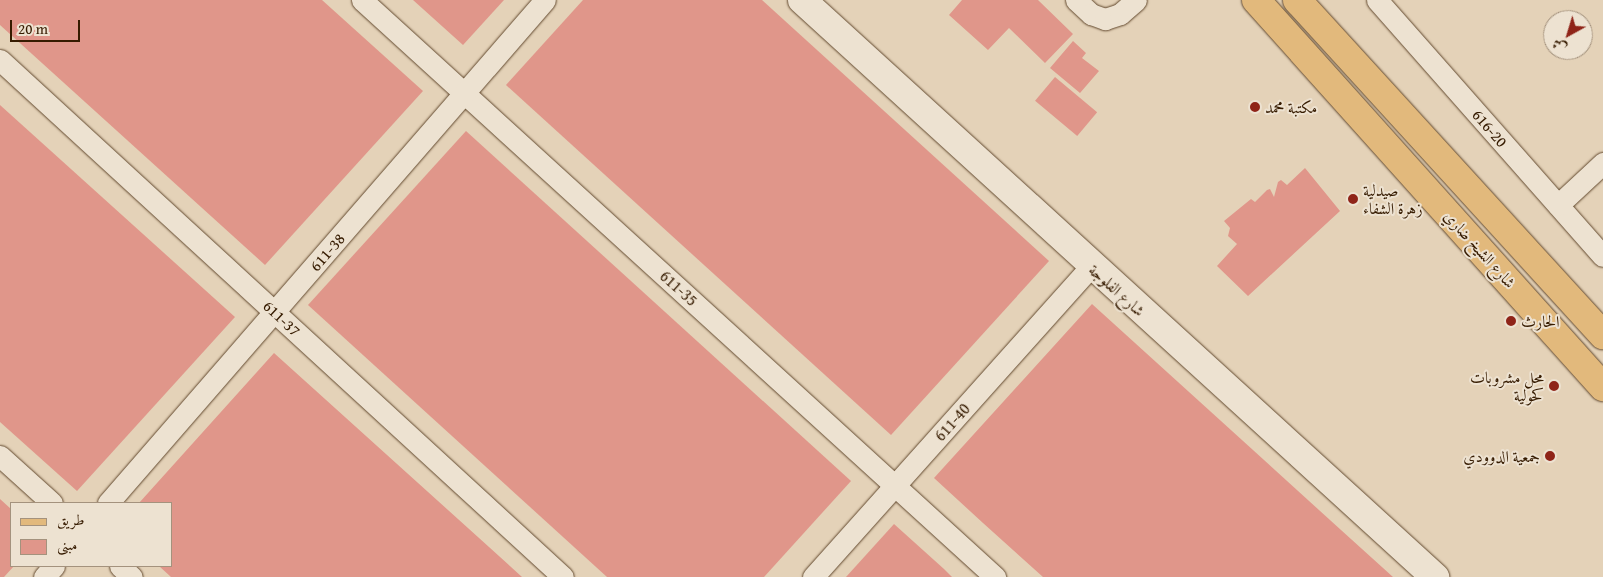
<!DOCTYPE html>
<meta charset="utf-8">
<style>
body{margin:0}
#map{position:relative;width:1603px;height:577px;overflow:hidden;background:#e4d2b8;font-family:"Gentium Book Plus",Amiri,serif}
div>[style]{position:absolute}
.building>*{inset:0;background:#e0968a;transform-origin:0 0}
.roads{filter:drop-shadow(0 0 1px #62492e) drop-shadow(0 0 1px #62492e)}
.street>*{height:21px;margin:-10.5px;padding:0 10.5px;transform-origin:10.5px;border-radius:10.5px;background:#ede2d1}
.secondary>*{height:28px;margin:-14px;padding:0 14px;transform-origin:14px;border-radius:14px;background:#ede2d1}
.primary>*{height:28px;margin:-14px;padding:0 14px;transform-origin:14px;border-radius:14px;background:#e2b97c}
.dots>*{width:14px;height:14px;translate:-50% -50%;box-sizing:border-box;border:2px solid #ede2d1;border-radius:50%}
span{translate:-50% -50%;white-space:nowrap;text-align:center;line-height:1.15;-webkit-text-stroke:4px #ede2d1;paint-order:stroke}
.poi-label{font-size:16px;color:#361b00}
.left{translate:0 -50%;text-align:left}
.right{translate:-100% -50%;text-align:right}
.street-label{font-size:16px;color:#361b00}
.legend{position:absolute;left:10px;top:502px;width:162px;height:65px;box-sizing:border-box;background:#ede2d1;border:1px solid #a4927d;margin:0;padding:6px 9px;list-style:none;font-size:15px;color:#361b00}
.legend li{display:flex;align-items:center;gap:10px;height:25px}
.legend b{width:25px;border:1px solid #a4927d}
.north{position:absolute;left:1543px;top:10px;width:50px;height:50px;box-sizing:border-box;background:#ede2d1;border:1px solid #a4927d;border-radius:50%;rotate:219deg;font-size:14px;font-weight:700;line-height:20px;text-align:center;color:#361b00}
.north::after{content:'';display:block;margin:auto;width:18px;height:22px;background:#8f2418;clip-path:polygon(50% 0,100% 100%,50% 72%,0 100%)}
.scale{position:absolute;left:10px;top:20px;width:70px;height:22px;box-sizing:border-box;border:2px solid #361b00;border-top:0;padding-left:6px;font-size:15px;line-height:18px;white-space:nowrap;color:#361b00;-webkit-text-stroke:4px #ede2d1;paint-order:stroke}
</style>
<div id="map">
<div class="building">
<i style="clip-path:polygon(0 0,322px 0,423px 91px,265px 265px,0 25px)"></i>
<i style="clip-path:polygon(413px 0,504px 0,463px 45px)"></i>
<i style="clip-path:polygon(583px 0,762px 0,1049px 261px,891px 435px,506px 85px)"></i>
<i style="clip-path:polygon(962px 0,1038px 0,1073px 34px,1045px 63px,1009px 28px,988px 50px,949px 15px)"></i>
<i style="clip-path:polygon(1073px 41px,1086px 53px,1082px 58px,1099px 71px,1080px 93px,1050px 68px)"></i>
<i style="left:1055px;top:77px;width:55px;height:31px;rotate:40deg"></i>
<i style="clip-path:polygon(0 105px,235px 317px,77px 491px,0 422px)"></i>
<i style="clip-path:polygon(466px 131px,851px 481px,764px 577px,607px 577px,308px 305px)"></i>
<i style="clip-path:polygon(1305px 168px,1340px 211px,1248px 296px,1217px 266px,1237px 244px,1228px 236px,1230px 228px,1224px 221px,1251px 199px,1255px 202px,1267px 190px,1270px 189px,1274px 197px,1278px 182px,1281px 180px,1287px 185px)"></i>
<i style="clip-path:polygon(1092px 304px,1341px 530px,1393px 577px,1043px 577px,983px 523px,934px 478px)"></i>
<i style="clip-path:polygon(274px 353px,489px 547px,522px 577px,171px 577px,159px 566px,171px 566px,171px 503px,139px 503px)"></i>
<i style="clip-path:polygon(0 499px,11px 509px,11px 566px,14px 566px,4px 577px,0 577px)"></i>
<i style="clip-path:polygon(894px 524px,944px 569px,952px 577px,846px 577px)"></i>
</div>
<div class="roads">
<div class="street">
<i style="left:362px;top:0;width:857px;rotate:42.35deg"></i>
<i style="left:1076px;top:0;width:21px;rotate:43deg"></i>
<i style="left:1091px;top:14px;width:15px;rotate:20deg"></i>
<i style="left:1105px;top:19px;width:16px;rotate:-18deg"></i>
<i style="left:1120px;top:14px;width:21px;rotate:-41deg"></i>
<i style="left:1377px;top:0;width:341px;rotate:48.6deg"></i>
<i style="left:0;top:60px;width:764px;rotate:42.56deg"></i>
<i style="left:1558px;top:205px;width:62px;rotate:-43deg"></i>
<i style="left:0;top:456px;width:70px;rotate:42.1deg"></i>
<i style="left:108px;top:503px;width:666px;rotate:-49.02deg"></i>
<i style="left:120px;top:566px;width:16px;rotate:43deg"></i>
<i style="left:44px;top:577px;width:15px;rotate:-48deg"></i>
<i style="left:813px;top:577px;width:417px;rotate:-48.2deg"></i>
</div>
<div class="secondary">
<i style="left:802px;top:0;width:857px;rotate:42.35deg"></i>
</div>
<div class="primary">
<i style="left:1256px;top:0;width:520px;rotate:48.12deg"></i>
<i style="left:1297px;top:0;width:454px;rotate:47.6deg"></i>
</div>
</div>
<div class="dots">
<i style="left:1255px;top:107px;background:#8f2418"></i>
<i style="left:1353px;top:199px;background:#8f2418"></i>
<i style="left:1511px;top:321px;background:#8f2418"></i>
<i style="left:1554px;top:386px;background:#8f2418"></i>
<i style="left:1550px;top:456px;background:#8f2418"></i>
</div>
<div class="poi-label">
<span class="left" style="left:1265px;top:107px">مكتبة محمد</span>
<span class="left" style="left:1363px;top:199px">صيدلية<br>زهرة الشفاء</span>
<span class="left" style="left:1521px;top:321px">الحارث</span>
<span class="right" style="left:1544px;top:386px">محل مشروبات<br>كحولية</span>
<span class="right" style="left:1540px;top:456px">جمعية الدوودي</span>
</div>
<div class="street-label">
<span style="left:1490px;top:128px;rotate:49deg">616-20</span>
<span style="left:1480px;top:249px;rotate:48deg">شارع الشيخ ضاري</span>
<span style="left:327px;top:252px;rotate:-49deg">611-38</span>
<span style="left:679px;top:288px;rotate:42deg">611-35</span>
<span style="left:1117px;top:290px;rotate:42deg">شارع الفلوجة</span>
<span style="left:282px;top:318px;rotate:43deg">611-37</span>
<span style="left:952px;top:422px;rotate:-48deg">611-40</span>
</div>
<ul class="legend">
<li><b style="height:6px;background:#e2b97c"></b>طريق</li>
<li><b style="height:14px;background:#e0968a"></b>مبنى</li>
</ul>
<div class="north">ش</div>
<div class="scale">20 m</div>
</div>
